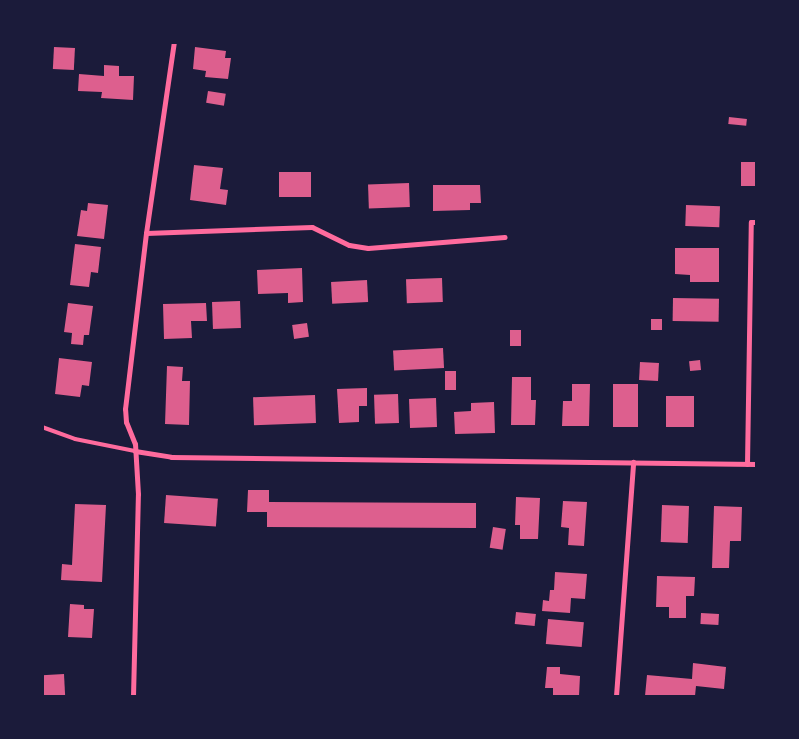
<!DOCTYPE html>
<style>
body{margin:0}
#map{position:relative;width:799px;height:739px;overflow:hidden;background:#1b1b3a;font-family:Quicksand,sans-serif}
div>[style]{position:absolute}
.building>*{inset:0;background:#dd5f8e;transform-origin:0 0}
.service>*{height:4px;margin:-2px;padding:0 2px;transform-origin:2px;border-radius:2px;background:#ff6b9d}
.minor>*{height:5px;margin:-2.5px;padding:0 2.5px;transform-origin:2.5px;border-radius:2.5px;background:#ff6b9d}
span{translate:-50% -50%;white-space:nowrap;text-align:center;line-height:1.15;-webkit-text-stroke:4.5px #1b1b3a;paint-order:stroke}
.frame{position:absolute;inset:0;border:44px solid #1b1b3a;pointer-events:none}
</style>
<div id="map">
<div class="building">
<i style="left:54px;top:47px;width:21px;height:22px;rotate:3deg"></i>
<i style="clip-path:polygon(195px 47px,226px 51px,225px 58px,231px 58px,228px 79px,205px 77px,206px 71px,193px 69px)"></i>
<i style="clip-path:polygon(104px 65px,119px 66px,119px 76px,134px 76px,133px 100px,101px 98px,102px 92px,78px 91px,79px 74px,104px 76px)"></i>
<i style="left:208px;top:91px;width:18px;height:12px;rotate:9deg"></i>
<i style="left:729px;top:117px;width:18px;height:7px;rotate:6deg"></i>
<i style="left:741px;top:162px;width:15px;height:24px"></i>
<i style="clip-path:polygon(194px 165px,223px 168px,220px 189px,228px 190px,226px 205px,190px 200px)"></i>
<i style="left:311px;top:172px;width:25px;height:32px;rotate:90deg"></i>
<i style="left:409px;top:183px;width:24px;height:41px;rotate:88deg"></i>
<i style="clip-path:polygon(433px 185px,480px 185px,481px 203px,470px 203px,470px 210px,433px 211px)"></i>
<i style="clip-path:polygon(88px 203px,108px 205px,104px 239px,77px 236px,81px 210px,87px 211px)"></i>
<i style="left:686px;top:205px;width:34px;height:21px;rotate:2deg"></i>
<i style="clip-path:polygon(75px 244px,101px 247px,98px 273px,91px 272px,89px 287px,70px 285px)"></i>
<i style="clip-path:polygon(675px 248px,719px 248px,719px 282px,690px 282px,690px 275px,675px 274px)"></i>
<i style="clip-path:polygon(302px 268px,303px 302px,288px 303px,288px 293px,258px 294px,257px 270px)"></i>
<i style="left:442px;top:278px;width:24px;height:36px;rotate:88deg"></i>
<i style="left:367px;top:280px;width:22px;height:36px;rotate:87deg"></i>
<i style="left:673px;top:298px;width:46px;height:23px;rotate:1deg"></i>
<i style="left:240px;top:301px;width:27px;height:28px;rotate:88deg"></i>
<i style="clip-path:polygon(68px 303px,93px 306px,89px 335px,84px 335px,83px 345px,71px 344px,72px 333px,64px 332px)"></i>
<i style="clip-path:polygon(206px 303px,207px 321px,191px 321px,192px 338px,164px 339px,163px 304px)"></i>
<i style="left:651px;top:319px;width:11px;height:11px"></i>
<i style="left:307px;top:323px;width:14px;height:15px;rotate:82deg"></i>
<i style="left:510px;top:330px;width:11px;height:16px"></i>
<i style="left:443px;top:348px;width:20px;height:50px;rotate:87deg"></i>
<i style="clip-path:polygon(59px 358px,92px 362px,89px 386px,82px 385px,80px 397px,55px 394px)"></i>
<i style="left:700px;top:360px;width:10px;height:11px;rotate:84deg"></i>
<i style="left:640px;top:362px;width:19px;height:18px;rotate:3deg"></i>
<i style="clip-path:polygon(167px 366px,183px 367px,182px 381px,190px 381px,189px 425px,165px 424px)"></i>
<i style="left:445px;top:371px;width:11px;height:19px"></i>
<i style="clip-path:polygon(512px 377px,531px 377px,531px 400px,536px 400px,535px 425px,511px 425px)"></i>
<i style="clip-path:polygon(572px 384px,590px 384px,589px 426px,562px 426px,563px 401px,572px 401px)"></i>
<i style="left:613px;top:384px;width:25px;height:43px"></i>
<i style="clip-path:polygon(367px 388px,367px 406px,359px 406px,359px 422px,339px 423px,337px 389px)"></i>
<i style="left:398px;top:394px;width:29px;height:24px;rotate:88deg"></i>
<i style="left:315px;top:395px;width:28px;height:62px;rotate:88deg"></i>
<i style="left:666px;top:396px;width:28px;height:31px"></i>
<i style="left:436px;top:398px;width:29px;height:27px;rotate:88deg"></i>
<i style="clip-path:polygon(494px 402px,495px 433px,455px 434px,454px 412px,471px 411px,471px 403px)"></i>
<i style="clip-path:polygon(248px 490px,269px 490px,269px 502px,476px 503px,476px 528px,267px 527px,267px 512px,247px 512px)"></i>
<i style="left:166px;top:495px;width:52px;height:28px;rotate:4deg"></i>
<i style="clip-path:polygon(516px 497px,540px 498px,538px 539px,520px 539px,520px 525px,515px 525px)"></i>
<i style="clip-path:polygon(563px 501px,587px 502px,584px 546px,568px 545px,569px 528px,561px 527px)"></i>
<i style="clip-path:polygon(75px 504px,106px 505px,102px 582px,61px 580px,62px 564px,72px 565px)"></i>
<i style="left:662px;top:505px;width:27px;height:37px;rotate:2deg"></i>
<i style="clip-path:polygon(714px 506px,742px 507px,741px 541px,730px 541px,729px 568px,712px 568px)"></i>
<i style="left:493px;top:527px;width:13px;height:21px;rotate:9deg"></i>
<i style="clip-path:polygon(555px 572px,587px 574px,585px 599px,571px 598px,570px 613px,542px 611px,543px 600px,549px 601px,550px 590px,554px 590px)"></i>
<i style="clip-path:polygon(657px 576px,695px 577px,694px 596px,686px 596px,686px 618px,669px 618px,669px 607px,656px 607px)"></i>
<i style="clip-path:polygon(70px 604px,84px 605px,84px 609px,94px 609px,92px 638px,68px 637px)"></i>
<i style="left:516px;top:612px;width:20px;height:12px;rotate:6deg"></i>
<i style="left:701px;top:613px;width:18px;height:11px;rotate:3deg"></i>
<i style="left:548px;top:619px;width:36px;height:25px;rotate:5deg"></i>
<i style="clip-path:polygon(693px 663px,726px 667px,724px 689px,696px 686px,695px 696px,645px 696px,647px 675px,692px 679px)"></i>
<i style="clip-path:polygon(547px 667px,560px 667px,560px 674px,580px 676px,579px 696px,553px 696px,553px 688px,545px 688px)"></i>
<i style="left:64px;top:674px;width:22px;height:22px;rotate:87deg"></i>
</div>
<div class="service">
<i style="left:42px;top:427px;width:35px;rotate:20deg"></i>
<i style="left:75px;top:439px;width:61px;rotate:11.3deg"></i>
</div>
<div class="minor">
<i style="left:146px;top:233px;width:166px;rotate:-2.1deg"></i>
<i style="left:312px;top:227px;width:41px;rotate:25.9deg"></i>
<i style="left:349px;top:245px;width:19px;rotate:9deg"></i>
<i style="left:368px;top:248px;width:137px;rotate:-4.6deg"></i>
<i style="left:135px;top:451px;width:36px;rotate:9deg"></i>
<i style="left:171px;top:457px;width:585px;rotate:0.69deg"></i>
<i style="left:747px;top:464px;width:242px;rotate:-89.1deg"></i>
<i style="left:751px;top:222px;width:5px"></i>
<i style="left:133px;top:696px;width:202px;rotate:-88.6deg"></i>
<i style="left:138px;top:494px;width:50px;rotate:-93.4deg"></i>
<i style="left:135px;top:444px;width:24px;rotate:-112deg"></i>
<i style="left:126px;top:422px;width:13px;rotate:-94deg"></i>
<i style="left:125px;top:409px;width:177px;rotate:-83.2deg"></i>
<i style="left:146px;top:233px;width:193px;rotate:-81.7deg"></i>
<i style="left:616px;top:696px;width:235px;rotate:-85.8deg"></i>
</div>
<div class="frame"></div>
</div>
